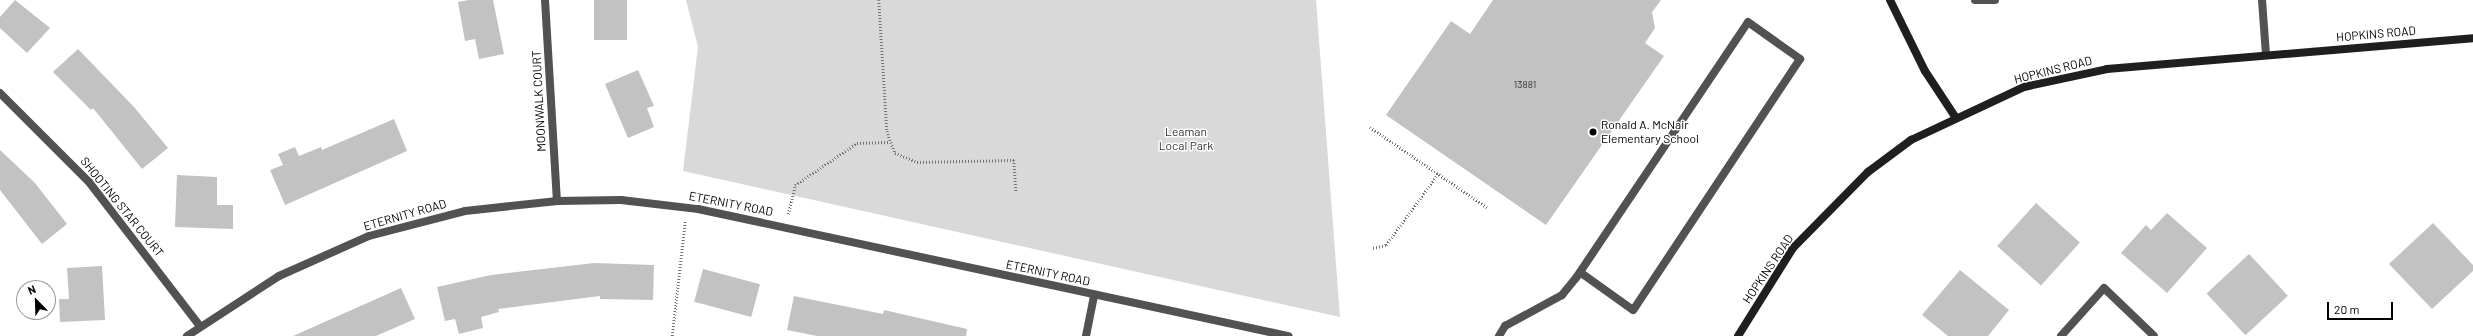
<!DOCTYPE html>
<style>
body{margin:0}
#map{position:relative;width:2473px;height:336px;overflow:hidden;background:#fff;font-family:Barlow,sans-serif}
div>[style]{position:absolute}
.green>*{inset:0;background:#d9d9d9}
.building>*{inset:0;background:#c2c2c2;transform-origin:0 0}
.path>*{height:2.5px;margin-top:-1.25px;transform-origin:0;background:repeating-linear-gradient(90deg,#747474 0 1px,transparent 0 3px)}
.lane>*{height:8px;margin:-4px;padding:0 4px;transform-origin:4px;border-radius:4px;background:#525252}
.street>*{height:8px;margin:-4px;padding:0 4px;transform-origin:4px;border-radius:4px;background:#525252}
.secondary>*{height:8px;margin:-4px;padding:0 4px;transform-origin:4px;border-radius:4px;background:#1f1f1f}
.dots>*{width:11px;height:11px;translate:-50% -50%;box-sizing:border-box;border:2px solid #fff;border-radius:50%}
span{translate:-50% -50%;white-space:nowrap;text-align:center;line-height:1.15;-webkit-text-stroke:3px #fff;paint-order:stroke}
.number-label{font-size:10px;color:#303030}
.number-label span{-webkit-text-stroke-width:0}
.street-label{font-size:12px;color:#000}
.poi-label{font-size:12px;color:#000}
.left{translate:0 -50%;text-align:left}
.park-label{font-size:12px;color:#303030}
.north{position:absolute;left:16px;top:280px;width:40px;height:40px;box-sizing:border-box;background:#fff;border:1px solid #999;border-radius:50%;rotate:337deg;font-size:11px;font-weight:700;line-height:16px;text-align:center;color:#000}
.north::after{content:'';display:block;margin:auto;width:14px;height:18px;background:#000;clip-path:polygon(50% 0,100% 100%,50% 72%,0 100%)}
.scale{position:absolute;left:2327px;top:302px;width:66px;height:18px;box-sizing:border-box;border:2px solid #000;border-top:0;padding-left:5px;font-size:12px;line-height:14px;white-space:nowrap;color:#000;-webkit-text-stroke:3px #fff;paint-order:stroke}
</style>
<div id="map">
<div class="green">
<i style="clip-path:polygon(686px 0,1316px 0,1340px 317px,683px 171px,698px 47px)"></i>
</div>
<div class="building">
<i style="clip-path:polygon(15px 0,50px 28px,27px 53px,0 28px,0 17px)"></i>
<i style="clip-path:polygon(469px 0,493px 0,504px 54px,479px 59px,475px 39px,465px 41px,458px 2px)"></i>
<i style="left:594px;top:0;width:33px;height:40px"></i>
<i style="clip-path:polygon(1493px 0,1661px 0,1652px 12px,1655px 28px,1645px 43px,1664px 56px,1546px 225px,1386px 115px,1451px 21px,1470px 34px)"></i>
<i style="clip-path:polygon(78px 49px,134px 107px,168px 148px,142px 169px,93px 108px,91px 110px,53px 72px)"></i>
<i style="clip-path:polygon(638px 70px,654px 106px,647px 108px,654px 127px,628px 138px,605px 84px)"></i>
<i style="clip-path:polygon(394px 119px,407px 151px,285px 205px,270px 170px,283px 165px,278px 154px,295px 147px,299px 156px,321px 147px,322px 150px)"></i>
<i style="clip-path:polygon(0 150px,35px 183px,67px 224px,42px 244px,0 190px)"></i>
<i style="clip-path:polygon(177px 175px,217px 177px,217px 205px,233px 205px,233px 229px,175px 227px)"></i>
<i style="left:2036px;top:203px;width:59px;height:58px;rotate:42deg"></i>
<i style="clip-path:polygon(2167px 213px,2207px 248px,2167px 293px,2121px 253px,2146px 225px,2151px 230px)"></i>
<i style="clip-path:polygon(2433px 223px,2473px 265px,2473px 271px,2432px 309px,2389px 264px)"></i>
<i style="left:2249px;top:254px;width:57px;height:58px;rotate:47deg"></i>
<i style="clip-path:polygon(594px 263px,654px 265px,653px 300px,600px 299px,600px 296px,498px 309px,499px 312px,481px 317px,483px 328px,459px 334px,455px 319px,445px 321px,437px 287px,491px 275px)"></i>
<i style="clip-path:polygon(102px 266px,105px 320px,60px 322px,59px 299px,69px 299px,67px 268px)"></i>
<i style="left:703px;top:269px;width:59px;height:34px;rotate:15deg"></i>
<i style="clip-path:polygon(1960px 270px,2009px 310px,1988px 336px,1948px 336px,1922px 315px)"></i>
<i style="clip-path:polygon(401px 288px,415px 319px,376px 336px,293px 336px)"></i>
<i style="clip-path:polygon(794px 296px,883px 314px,884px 310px,967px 329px,966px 336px,817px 336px,787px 330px)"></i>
</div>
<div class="path">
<i style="left:879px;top:0;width:131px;rotate:86.5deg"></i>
<i style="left:887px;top:131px;width:23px;rotate:70deg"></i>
<i style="left:895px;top:153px;width:24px;rotate:22deg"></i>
<i style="left:917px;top:162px;width:97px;rotate:-1.2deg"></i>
<i style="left:1014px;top:160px;width:32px;rotate:86deg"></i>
<i style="left:1370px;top:127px;width:143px;rotate:34.5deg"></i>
<i style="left:788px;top:214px;width:30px;rotate:-76deg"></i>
<i style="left:795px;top:185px;width:75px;rotate:-34.1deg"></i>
<i style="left:857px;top:143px;width:32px;rotate:-2deg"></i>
<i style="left:1373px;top:248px;width:13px;rotate:-13deg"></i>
<i style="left:1386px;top:245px;width:88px;rotate:-53.8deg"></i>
<i style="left:672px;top:336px;width:115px;rotate:-83.5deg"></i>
</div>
<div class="lane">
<i style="left:1975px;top:0;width:20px"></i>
<i style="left:2262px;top:0;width:55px;rotate:85.8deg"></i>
<i style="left:1499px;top:336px;width:12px;rotate:-59deg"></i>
<i style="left:1505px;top:326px;width:65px;rotate:-28.5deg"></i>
<i style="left:1562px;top:295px;width:22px;rotate:-51deg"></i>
<i style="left:1576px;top:278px;width:308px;rotate:-56.1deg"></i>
<i style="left:1748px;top:22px;width:64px;rotate:35.4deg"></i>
<i style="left:1800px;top:59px;width:301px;rotate:123.6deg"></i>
<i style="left:1633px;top:310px;width:65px;rotate:-144.4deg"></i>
</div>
<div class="street">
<i style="left:545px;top:0;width:201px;rotate:86.6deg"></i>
<i style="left:0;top:93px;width:126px;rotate:45deg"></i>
<i style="left:89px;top:182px;width:182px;rotate:52.4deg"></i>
<i style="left:187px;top:336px;width:110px;rotate:-33.1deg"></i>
<i style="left:279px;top:276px;width:98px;rotate:-24deg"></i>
<i style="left:369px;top:236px;width:99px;rotate:-14.6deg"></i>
<i style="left:465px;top:211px;width:93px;rotate:-6.2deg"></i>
<i style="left:557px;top:201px;width:64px;rotate:-0.9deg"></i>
<i style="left:621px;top:200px;width:78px;rotate:6.7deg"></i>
<i style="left:698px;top:209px;width:604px;rotate:12.15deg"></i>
<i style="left:1086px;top:336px;width:41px;rotate:-78.7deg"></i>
<i style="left:2061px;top:336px;width:64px;rotate:-48.1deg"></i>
<i style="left:2104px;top:288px;width:69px;rotate:43.8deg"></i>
</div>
<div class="secondary">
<i style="left:1890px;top:0;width:79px;rotate:63.8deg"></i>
<i style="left:1925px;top:71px;width:56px;rotate:56.6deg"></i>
<i style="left:1738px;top:336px;width:104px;rotate:-58deg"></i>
<i style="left:1793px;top:248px;width:107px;rotate:-45.4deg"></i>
<i style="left:1868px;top:172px;width:54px;rotate:-36.7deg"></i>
<i style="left:1911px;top:140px;width:125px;rotate:-25.1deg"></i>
<i style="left:2024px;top:87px;width:85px;rotate:-12.2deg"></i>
<i style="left:2107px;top:69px;width:367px;rotate:-4.8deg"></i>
</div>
<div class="dots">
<i style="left:1593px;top:132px;background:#000"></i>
</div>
<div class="number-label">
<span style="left:1525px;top:85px">13881</span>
</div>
<div class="street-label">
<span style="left:2376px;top:34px;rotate:-5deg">HOPKINS ROAD</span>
<span style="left:2053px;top:70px;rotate:-14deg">HOPKINS ROAD</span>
<span style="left:539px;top:101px;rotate:-93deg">MOONWALK COURT</span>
<span style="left:731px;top:204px;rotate:11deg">ETERNITY ROAD</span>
<span style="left:122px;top:207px;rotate:51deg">SHOOTING STAR COURT</span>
<span style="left:405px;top:215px;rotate:-16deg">ETERNITY ROAD</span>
<span style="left:1768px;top:269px;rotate:-56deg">HOPKINS ROAD</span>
<span style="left:1048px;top:273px;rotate:12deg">ETERNITY ROAD</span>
</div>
<div class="poi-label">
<span class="left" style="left:1601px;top:132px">Ronald A. McNair<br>Elementary School</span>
</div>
<div class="park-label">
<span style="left:1186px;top:139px">Leaman<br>Local Park</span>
</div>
<div class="north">N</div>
<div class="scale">20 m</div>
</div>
